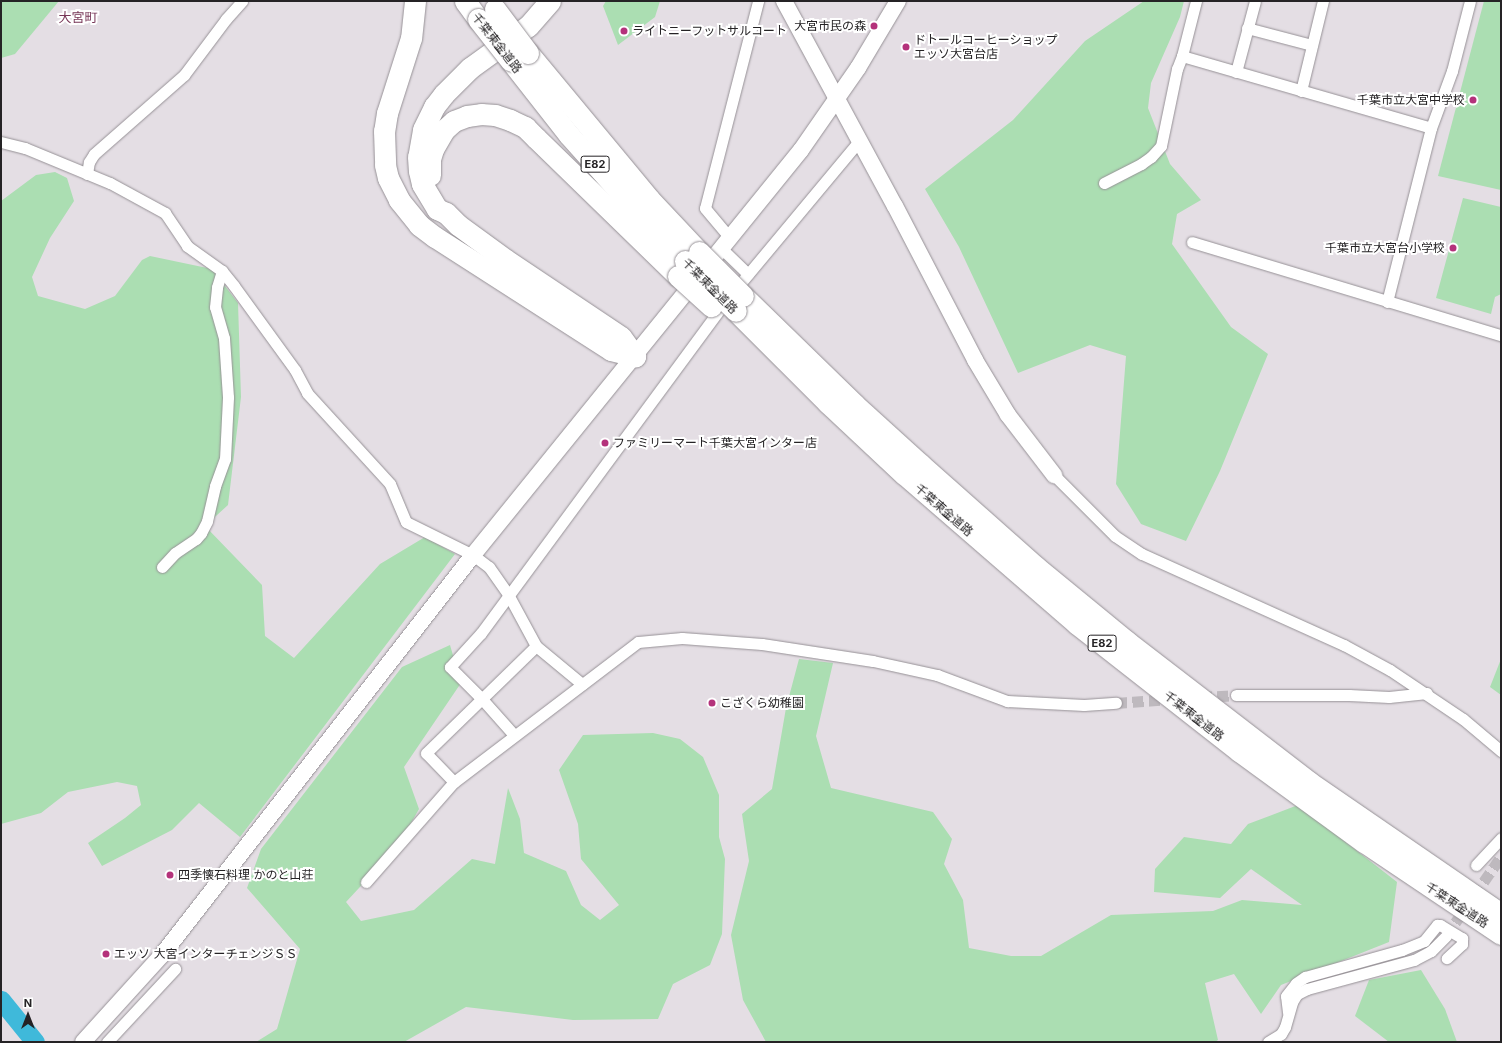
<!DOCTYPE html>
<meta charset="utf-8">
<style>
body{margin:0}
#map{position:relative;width:1502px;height:1043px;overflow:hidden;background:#e4dee4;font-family:Inter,"Noto Sans JP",sans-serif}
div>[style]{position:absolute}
.green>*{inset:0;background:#abdeb2}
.river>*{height:19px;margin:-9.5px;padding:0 9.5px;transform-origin:9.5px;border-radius:9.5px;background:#3fb9da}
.street-tunnel>*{height:11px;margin-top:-5.5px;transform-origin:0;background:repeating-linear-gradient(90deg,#beb9be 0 11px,transparent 0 16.5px)}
.roads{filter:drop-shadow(0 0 1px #969196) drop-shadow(0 0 1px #969196)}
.street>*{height:11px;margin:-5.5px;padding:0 5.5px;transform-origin:5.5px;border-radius:5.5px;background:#fff}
.secondary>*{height:16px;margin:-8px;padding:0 8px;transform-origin:8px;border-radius:8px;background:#fff}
.highway>*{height:21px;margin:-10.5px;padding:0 10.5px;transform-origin:10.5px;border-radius:10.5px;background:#fff}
.bridges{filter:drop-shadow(0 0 1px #969196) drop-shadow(0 0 1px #969196)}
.highway-bridge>*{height:21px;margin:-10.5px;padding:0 10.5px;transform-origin:10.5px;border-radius:10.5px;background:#fff}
.dots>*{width:11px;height:11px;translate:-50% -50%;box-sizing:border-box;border:2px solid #fff;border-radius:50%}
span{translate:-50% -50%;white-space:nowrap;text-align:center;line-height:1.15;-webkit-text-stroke:4px #fff;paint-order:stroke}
.shield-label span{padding:1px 3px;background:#fff;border:1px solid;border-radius:3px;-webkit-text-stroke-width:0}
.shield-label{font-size:11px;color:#252325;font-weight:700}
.poi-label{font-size:12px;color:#252325}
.right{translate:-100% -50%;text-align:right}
.left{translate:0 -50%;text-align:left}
.street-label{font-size:12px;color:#252325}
.neighbourhood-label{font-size:13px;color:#773657}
.frame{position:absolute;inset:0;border:2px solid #252325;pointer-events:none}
.north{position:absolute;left:8px;top:995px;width:40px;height:40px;-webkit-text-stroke:3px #fff;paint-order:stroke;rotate:0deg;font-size:11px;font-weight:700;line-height:16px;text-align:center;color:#252325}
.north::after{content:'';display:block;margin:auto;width:14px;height:18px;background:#252325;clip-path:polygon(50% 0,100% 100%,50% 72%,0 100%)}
</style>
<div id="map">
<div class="green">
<i style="clip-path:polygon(1px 1px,59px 1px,15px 54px,1px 58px)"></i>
<i style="clip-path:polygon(606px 1px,660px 1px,655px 17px,618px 45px,603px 6px)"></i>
<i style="clip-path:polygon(1144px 1px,1184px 1px,1180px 17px,1151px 83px,1148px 108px,1170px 164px,1201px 200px,1177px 214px,1172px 244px,1231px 327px,1268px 354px,1220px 471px,1186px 541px,1141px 524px,1116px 484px,1126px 356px,1090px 345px,1018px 373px,959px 247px,925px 189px,1013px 120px,1085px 41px)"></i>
<i style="clip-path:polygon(1484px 1px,1501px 1px,1501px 190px,1438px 176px)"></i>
<i style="clip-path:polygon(55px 172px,67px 178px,74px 201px,50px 238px,32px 277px,38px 296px,85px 309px,115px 296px,142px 260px,150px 256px,212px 269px,238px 303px,241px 397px,228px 505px,205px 526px,262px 585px,265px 636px,294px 658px,380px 564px,425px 537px,455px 554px,240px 837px,199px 803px,172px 830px,102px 866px,88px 843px,125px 818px,141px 805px,137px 786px,117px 782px,68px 792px,41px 813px,1px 824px,1px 201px,36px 175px)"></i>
<i style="clip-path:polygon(1463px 198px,1501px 207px,1501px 294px,1495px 297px,1491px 314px,1436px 298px)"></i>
<i style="clip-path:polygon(450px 645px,461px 683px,404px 767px,419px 809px,398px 846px,346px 902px,361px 921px,414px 910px,472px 859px,495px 864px,508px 788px,520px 819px,524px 853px,566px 871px,581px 905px,600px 920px,619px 905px,581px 859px,578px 824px,559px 770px,583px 735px,653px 733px,680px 739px,703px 757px,719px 795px,719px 837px,725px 859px,722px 934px,710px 965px,673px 984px,658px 1019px,573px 1020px,466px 1007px,404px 1042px,256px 1042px,277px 1029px,300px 949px,247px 888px,261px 849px,402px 667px)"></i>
<i style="clip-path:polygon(799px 659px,833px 663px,816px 736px,831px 788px,933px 812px,952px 839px,944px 864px,963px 900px,969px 948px,1011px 956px,1041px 956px,1111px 915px,1213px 911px,1242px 900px,1302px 905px,1251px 869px,1220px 898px,1154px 892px,1155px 869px,1184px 837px,1231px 844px,1248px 824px,1298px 805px,1397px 882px,1389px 942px,1281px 985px,1261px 1014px,1234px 974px,1205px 983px,1218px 1040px,1215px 1042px,766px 1042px,743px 1000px,731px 935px,749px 861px,742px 814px,772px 789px,786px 708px)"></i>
<i style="clip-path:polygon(1501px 659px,1501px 695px,1490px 687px)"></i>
<i style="clip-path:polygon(1421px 970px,1445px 1009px,1457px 1042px,1389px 1042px,1355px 1016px,1369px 980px)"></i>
</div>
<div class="river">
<i style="left:1px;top:1000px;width:54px;rotate:51deg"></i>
</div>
<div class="street-tunnel">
<i style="left:1201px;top:697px;width:35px;rotate:-3deg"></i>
<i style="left:1116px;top:703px;width:55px;rotate:-4.2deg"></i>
<i style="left:1446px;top:936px;width:96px;rotate:-55.2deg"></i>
</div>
<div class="roads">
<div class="street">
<i style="left:1247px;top:28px;width:67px;rotate:14.7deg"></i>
<i style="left:1182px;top:56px;width:259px;rotate:16.1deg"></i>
<i style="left:1236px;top:72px;width:73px;rotate:-75deg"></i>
<i style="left:1301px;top:91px;width:93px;rotate:-76.3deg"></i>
<i style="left:1px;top:142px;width:25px;rotate:14deg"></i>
<i style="left:25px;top:148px;width:92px;rotate:22.4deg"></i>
<i style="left:110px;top:183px;width:63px;rotate:28.6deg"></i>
<i style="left:165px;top:213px;width:40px;rotate:56deg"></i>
<i style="left:187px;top:246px;width:43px;rotate:35.5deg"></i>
<i style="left:222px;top:271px;width:19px;rotate:51deg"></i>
<i style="left:234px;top:286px;width:104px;rotate:54deg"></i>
<i style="left:295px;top:370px;width:26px;rotate:62deg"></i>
<i style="left:307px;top:393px;width:123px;rotate:47.6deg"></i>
<i style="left:390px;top:484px;width:41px;rotate:67.2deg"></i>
<i style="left:406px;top:522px;width:75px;rotate:26.2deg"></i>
<i style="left:473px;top:555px;width:20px;rotate:37deg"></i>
<i style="left:489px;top:567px;width:35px;rotate:55deg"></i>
<i style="left:509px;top:596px;width:57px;rotate:61.6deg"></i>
<i style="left:536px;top:646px;width:60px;rotate:39.6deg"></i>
<i style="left:87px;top:174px;width:12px;rotate:-81deg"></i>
<i style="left:89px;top:162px;width:9px;rotate:-58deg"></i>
<i style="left:94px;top:154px;width:120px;rotate:-41.3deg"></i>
<i style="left:184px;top:75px;width:70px;rotate:-53.1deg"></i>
<i style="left:226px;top:19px;width:24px;rotate:-48deg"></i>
<i style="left:1104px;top:183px;width:42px;rotate:-27.2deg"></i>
<i style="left:1141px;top:164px;width:12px;rotate:-35deg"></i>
<i style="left:1151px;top:157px;width:15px;rotate:-48deg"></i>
<i style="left:1161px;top:146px;width:79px;rotate:-78.3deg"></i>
<i style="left:1177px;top:69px;width:14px;rotate:-69deg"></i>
<i style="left:1182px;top:56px;width:57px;rotate:-75.7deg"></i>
<i style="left:730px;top:238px;width:39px;rotate:-130deg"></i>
<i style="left:705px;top:208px;width:214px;rotate:-75.6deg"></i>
<i style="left:1192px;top:242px;width:323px;rotate:16.8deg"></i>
<i style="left:722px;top:249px;width:36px;rotate:44deg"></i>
<i style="left:734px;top:291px;width:195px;rotate:-50.2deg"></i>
<i style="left:1387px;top:302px;width:179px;rotate:-75.8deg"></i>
<i style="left:1431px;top:128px;width:61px;rotate:-69.8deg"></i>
<i style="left:1452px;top:71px;width:72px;rotate:-75.6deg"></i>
<i style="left:1054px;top:475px;width:86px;rotate:45deg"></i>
<i style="left:1115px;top:536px;width:32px;rotate:34deg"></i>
<i style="left:1142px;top:554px;width:222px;rotate:24.3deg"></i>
<i style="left:1344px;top:645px;width:52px;rotate:28.5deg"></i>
<i style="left:1390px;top:670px;width:88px;rotate:33.9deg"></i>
<i style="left:1463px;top:719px;width:50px;rotate:40.1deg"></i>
<i style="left:162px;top:567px;width:19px;rotate:-47deg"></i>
<i style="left:175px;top:553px;width:25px;rotate:-34deg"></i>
<i style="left:196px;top:539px;width:8px;rotate:-50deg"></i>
<i style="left:201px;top:533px;width:13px;rotate:-63deg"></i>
<i style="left:207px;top:521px;width:36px;rotate:-77deg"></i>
<i style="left:215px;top:486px;width:29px;rotate:-70deg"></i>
<i style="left:225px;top:459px;width:62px;rotate:-87.2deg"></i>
<i style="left:228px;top:397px;width:59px;rotate:-93.9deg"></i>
<i style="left:224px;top:338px;width:32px;rotate:-106deg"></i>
<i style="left:215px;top:307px;width:20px;rotate:-84deg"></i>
<i style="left:217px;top:287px;width:17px;rotate:-73deg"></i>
<i style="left:1236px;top:695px;width:113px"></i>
<i style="left:1349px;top:695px;width:40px;rotate:2.9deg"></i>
<i style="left:1389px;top:697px;width:38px;rotate:-6deg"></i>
<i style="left:514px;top:735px;width:50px;rotate:-131.7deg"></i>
<i style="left:481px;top:698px;width:44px;rotate:-135deg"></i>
<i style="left:450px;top:667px;width:46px;rotate:-47.6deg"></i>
<i style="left:481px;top:633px;width:408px;rotate:-53.6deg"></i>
<i style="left:454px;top:782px;width:40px;rotate:-134deg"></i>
<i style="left:426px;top:753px;width:153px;rotate:-44.2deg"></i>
<i style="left:1476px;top:865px;width:37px;rotate:-47deg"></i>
<i style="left:366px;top:882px;width:133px;rotate:-48.7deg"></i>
<i style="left:454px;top:782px;width:231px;rotate:-37.3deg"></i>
<i style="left:638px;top:642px;width:44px;rotate:-5.2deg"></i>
<i style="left:682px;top:638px;width:80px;rotate:4.3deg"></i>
<i style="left:762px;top:644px;width:112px;rotate:8.7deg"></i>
<i style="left:873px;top:661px;width:66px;rotate:12.3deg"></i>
<i style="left:937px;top:675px;width:75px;rotate:20.4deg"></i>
<i style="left:1007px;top:701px;width:77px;rotate:3deg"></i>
<i style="left:1084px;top:705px;width:32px;rotate:-4deg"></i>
<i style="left:1288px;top:1012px;width:16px;rotate:-97deg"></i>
<i style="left:1286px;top:996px;width:16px;rotate:-52deg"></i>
<i style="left:1296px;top:983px;width:11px;rotate:-34deg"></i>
<i style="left:1305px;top:977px;width:101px;rotate:-15.6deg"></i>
<i style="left:1402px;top:950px;width:24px;rotate:-22deg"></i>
<i style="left:1424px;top:941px;width:21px;rotate:-51deg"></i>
<i style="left:1437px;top:925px;width:3px"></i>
<i style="left:1440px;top:925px;width:26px;rotate:31deg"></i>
<i style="left:1462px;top:938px;width:6px;rotate:90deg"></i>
<i style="left:1462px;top:944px;width:21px;rotate:137deg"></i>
<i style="left:107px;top:1042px;width:100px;rotate:-47deg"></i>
<i style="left:1268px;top:1042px;width:15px;rotate:-32deg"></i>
<i style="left:1281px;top:1034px;width:8px;rotate:-60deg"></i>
<i style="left:1285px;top:1027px;width:26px;rotate:-74deg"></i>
<i style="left:1292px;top:1002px;width:9px;rotate:-58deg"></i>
<i style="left:1297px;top:994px;width:11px;rotate:-27deg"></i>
<i style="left:1307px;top:989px;width:111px;rotate:-15.2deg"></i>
<i style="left:1414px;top:960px;width:19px;rotate:-28deg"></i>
<i style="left:1431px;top:951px;width:21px;rotate:-45deg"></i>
</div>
<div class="secondary">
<i style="left:784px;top:1px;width:233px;rotate:61.6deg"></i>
<i style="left:895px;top:206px;width:174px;rotate:62.5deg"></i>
<i style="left:975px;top:360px;width:64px;rotate:59deg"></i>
<i style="left:1008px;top:415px;width:76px;rotate:52.5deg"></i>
<i style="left:83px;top:1042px;width:118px;rotate:-47.8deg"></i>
<i style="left:162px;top:955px;width:507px;rotate:-52.13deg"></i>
<i style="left:473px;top:555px;width:521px;rotate:-51deg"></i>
<i style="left:801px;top:150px;width:100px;rotate:-55.2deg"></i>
<i style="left:858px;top:68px;width:78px;rotate:-59.2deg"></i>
</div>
<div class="highway">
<i style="left:415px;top:1px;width:37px;rotate:96deg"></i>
<i style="left:411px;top:38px;width:79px;rotate:107.7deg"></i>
<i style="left:387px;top:113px;width:18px;rotate:99deg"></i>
<i style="left:384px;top:131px;width:34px;rotate:88deg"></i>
<i style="left:385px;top:165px;width:13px;rotate:77deg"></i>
<i style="left:388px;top:178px;width:25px;rotate:63deg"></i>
<i style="left:399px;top:200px;width:32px;rotate:51deg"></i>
<i style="left:419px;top:225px;width:20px;rotate:37deg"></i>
<i style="left:435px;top:237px;width:209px;rotate:32.7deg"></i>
<i style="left:611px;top:350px;width:25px;rotate:14deg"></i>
<i style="left:465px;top:1px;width:22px;rotate:54deg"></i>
<i style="left:550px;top:1px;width:33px;rotate:131deg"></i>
<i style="left:528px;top:26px;width:72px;rotate:144.1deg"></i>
<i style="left:470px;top:68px;width:37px;rotate:135deg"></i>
<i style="left:444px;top:94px;width:16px;rotate:128deg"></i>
<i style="left:434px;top:107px;width:25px;rotate:116deg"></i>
<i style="left:423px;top:130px;width:27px;rotate:100deg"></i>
<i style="left:418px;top:157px;width:14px;rotate:86deg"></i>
<i style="left:419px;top:171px;width:13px;rotate:77deg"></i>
<i style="left:422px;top:184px;width:29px;rotate:59deg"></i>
<i style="left:437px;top:209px;width:10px;rotate:24deg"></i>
<i style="left:446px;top:213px;width:17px;rotate:45deg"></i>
<i style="left:458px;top:225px;width:59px;rotate:36.1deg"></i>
<i style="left:506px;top:260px;width:138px;rotate:33.8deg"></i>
<i style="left:621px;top:337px;width:24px;rotate:54deg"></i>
<i style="left:528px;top:53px;width:190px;rotate:50.3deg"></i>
<i style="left:649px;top:199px;width:73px;rotate:46.7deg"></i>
<i style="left:511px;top:61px;width:94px;rotate:51.9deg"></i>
<i style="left:569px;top:135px;width:113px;rotate:48.2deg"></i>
<i style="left:644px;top:219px;width:59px;rotate:45.7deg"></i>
<i style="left:430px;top:175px;width:16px;rotate:-90deg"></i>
<i style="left:430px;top:159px;width:10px;rotate:-73deg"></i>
<i style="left:433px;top:149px;width:22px;rotate:-60deg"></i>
<i style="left:444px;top:130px;width:13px;rotate:-42deg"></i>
<i style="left:454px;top:121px;width:14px;rotate:-21deg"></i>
<i style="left:467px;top:116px;width:14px;rotate:-8deg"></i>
<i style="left:481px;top:114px;width:14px;rotate:4deg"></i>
<i style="left:495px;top:115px;width:16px;rotate:18deg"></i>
<i style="left:510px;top:120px;width:17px;rotate:25deg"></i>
<i style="left:525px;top:127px;width:16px;rotate:45deg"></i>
<i style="left:536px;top:138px;width:198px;rotate:44.2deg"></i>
<i style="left:743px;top:296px;width:156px;rotate:44.2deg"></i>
<i style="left:855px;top:405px;width:88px;rotate:42.2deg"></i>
<i style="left:920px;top:464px;width:155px;rotate:41.6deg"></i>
<i style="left:1036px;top:567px;width:117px;rotate:39.4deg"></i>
<i style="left:1126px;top:641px;width:231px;rotate:37.6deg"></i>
<i style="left:1309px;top:782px;width:233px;rotate:34.5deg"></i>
<i style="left:736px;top:311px;width:130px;rotate:45deg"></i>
<i style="left:828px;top:403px;width:104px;rotate:43.1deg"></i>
<i style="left:904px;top:474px;width:229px;rotate:40.9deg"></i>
<i style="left:1077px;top:624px;width:206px;rotate:38.1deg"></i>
<i style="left:1239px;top:751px;width:155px;rotate:36.1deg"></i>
<i style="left:1364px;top:842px;width:165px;rotate:33.9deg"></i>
</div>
</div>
<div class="bridges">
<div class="highway-bridge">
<i style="left:495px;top:9px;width:55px;rotate:53.1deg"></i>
<i style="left:478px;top:19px;width:53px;rotate:51.8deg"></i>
<i style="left:699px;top:252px;width:62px;rotate:45deg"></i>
<i style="left:685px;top:261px;width:71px;rotate:44.4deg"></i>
<i style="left:678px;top:276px;width:45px;rotate:42.3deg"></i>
</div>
</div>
<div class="dots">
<i style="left:874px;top:26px;background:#b4327b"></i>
<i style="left:624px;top:31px;background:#b4327b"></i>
<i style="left:906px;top:47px;background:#b4327b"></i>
<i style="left:1473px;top:100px;background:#b4327b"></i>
<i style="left:1453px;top:248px;background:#b4327b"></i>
<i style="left:605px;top:443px;background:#b4327b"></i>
<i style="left:712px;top:703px;background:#b4327b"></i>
<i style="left:170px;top:875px;background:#b4327b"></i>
<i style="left:106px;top:954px;background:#b4327b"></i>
</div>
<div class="shield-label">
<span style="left:595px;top:164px">E82</span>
<span style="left:1102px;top:643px">E82</span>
</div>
<div class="poi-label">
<span class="right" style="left:866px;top:26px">大宮市民の森</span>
<span class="left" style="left:632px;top:31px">ライトニーフットサルコート</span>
<span class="left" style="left:914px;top:47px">ドトールコーヒーショップ<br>エッソ大宮台店</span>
<span class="right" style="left:1465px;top:100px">千葉市立大宮中学校</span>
<span class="right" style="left:1445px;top:248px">千葉市立大宮台小学校</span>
<span class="left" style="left:613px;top:443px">ファミリーマート千葉大宮インター店</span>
<span class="left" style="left:720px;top:703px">こざくら幼稚園</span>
<span class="left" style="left:178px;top:875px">四季懐石料理 かのと山荘</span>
<span class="left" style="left:114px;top:954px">エッソ 大宮インターチェンジＳＳ</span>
</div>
<div class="street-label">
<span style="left:497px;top:43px;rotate:52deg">千葉東金道路</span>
<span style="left:710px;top:286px;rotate:45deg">千葉東金道路</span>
<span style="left:944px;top:510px;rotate:41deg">千葉東金道路</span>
<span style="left:1194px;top:716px;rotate:38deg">千葉東金道路</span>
<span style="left:1457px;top:905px;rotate:33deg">千葉東金道路</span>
</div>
<div class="neighbourhood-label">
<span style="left:78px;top:17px">大宮町</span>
</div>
<div class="frame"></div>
<div class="north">N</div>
</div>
